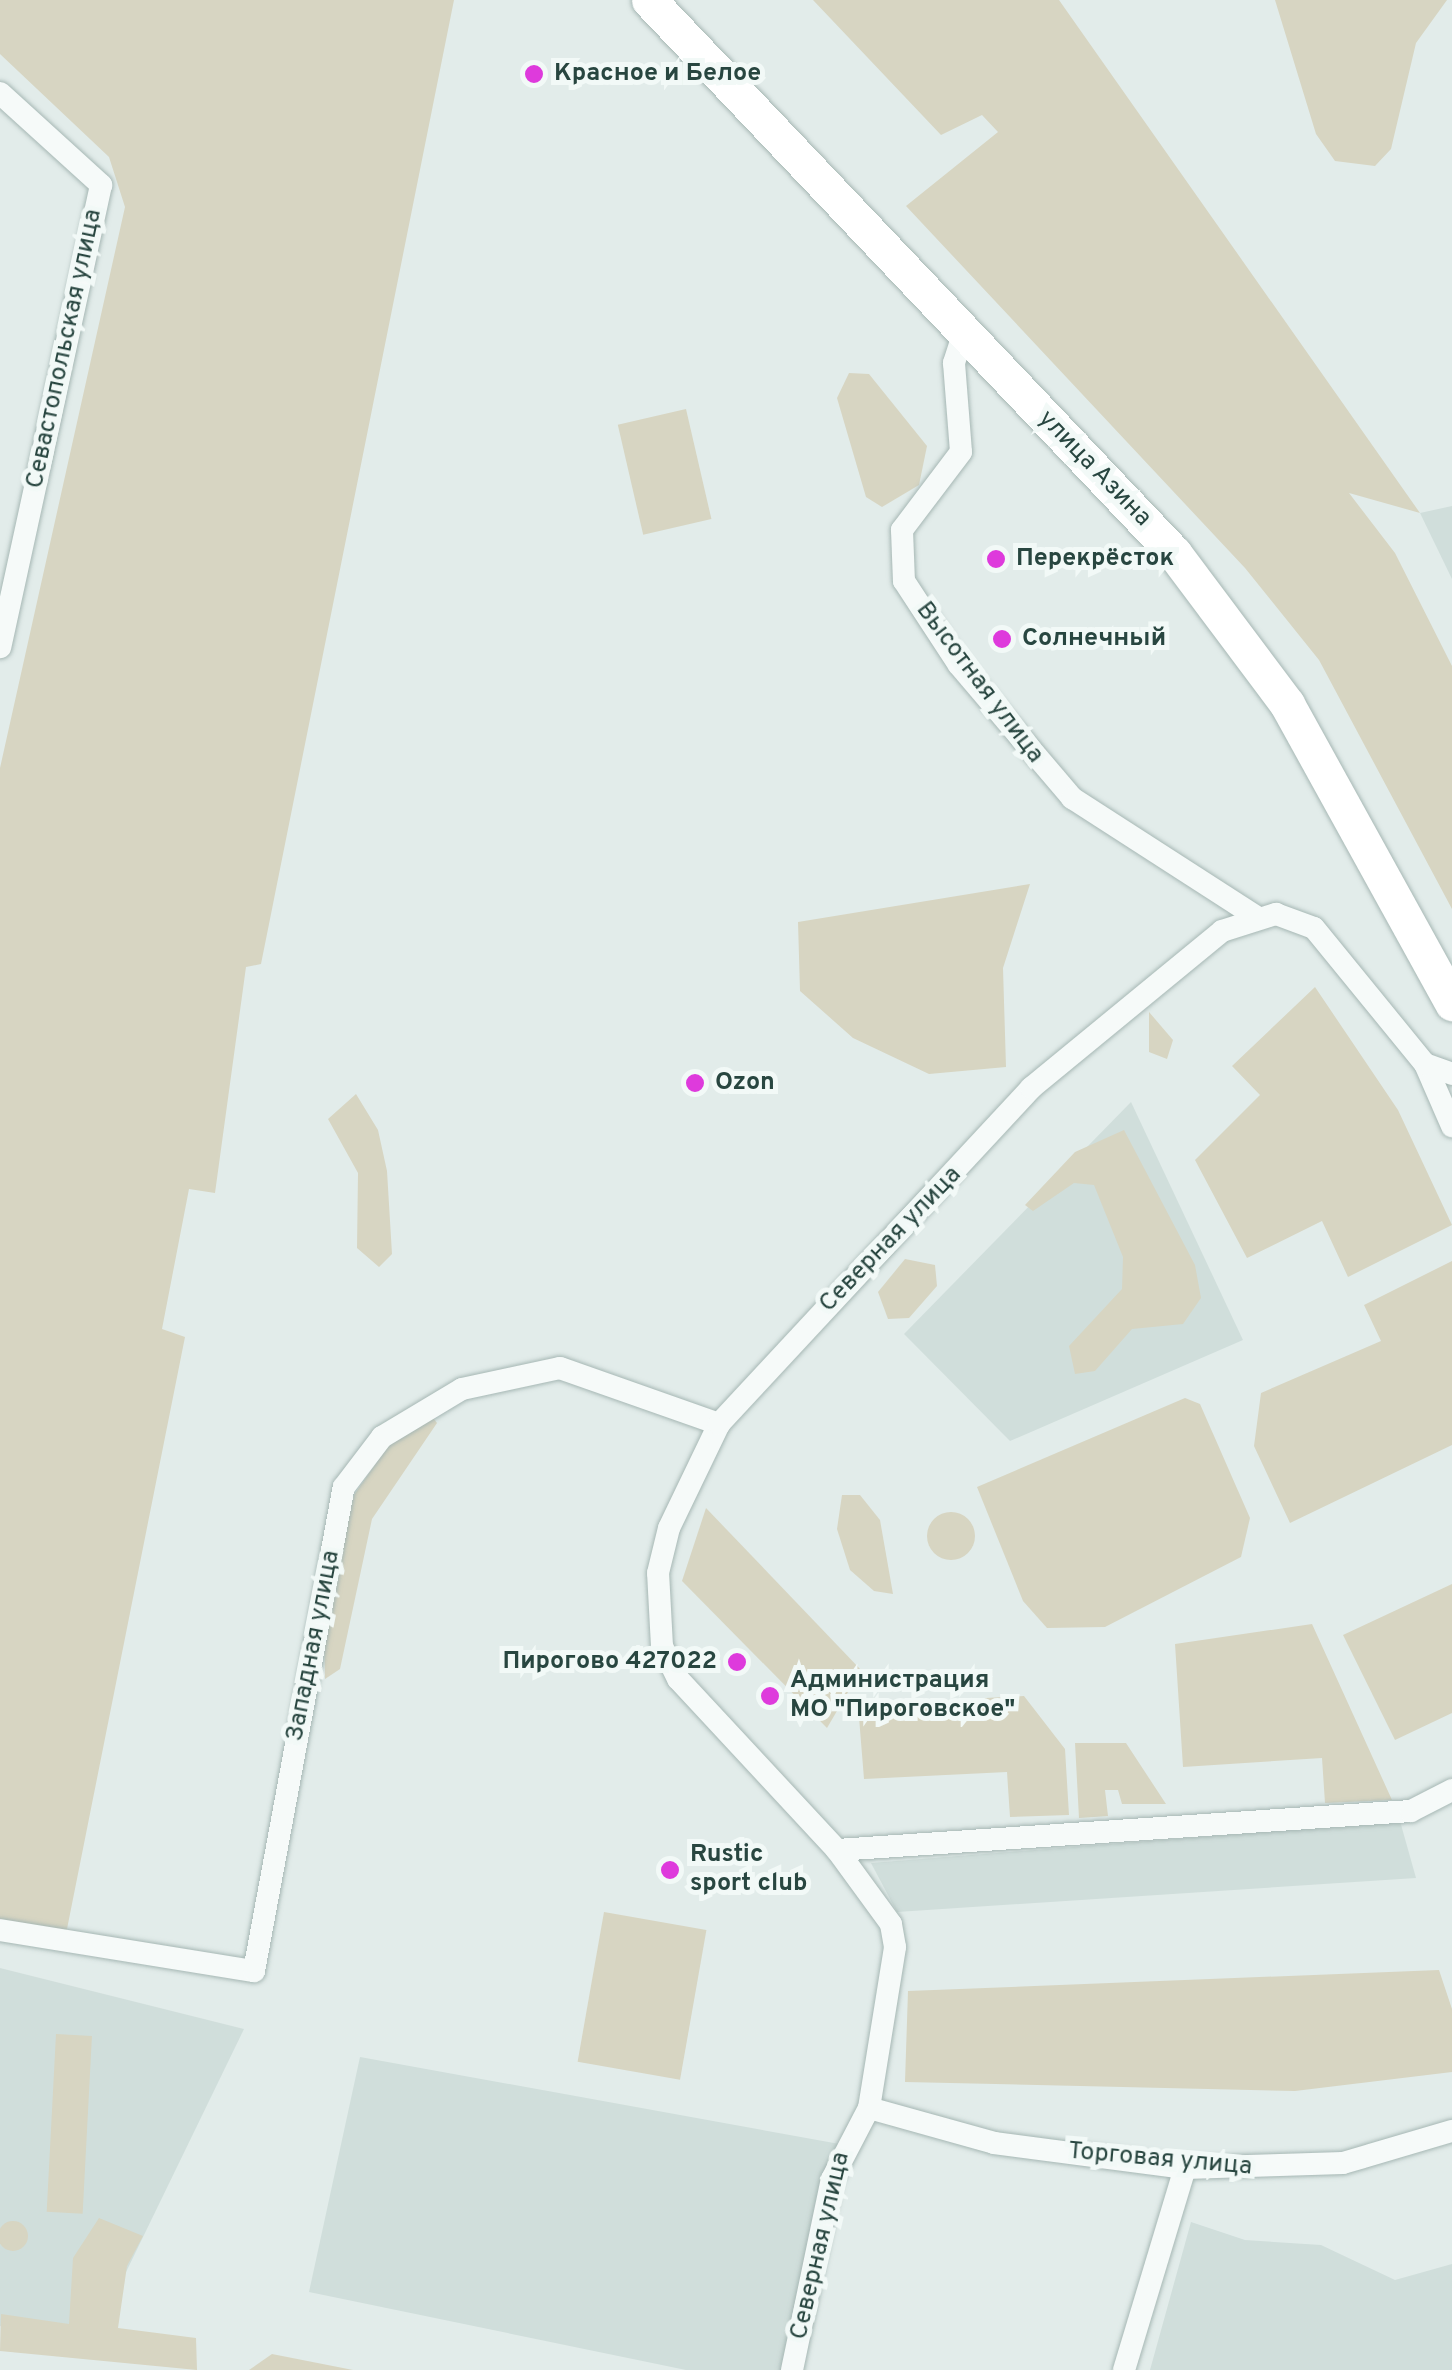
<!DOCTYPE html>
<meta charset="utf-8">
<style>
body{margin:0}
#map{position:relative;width:1452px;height:2370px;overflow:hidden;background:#e2ecea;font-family:Overpass,sans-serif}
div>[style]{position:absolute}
.built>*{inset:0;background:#d0dedb}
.green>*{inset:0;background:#d7d5c2;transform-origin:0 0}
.round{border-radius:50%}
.roads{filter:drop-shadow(0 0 2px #a6b7b4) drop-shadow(0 0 2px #a6b7b4)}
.minor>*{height:22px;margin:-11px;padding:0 11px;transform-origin:11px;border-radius:11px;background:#f6faf9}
.primary>*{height:35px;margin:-17.5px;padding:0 17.5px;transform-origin:17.5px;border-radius:17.5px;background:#fff}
.dots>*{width:28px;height:28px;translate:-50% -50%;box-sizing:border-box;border:5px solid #f2f9f7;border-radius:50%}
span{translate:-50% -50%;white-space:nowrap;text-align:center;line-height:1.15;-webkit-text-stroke:10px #f2f9f7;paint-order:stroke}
.poi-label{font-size:25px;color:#284640;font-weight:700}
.left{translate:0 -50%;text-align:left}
.right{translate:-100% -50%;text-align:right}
.street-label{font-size:25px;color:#284640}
</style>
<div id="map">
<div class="built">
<i style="clip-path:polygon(1452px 506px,1452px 579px,1420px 513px)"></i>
<i style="clip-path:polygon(1131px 1102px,1243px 1340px,1010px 1441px,904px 1334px)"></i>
<i style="clip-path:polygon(1400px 1821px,1416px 1878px,897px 1912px,871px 1863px)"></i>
<i style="clip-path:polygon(0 1968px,244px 2029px,94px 2338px,0 2326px)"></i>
<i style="clip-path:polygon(360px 2057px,845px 2145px,791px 2370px,686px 2370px,309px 2292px)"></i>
<i style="clip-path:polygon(1191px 2222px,1245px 2240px,1321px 2245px,1395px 2280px,1452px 2264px,1452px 2370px,1150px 2370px)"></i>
</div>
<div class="green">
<i style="clip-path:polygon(0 0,454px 0,261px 964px,246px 967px,215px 1193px,189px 1189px,162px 1329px,185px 1337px,66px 1934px,0 1921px,0 768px,125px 207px,109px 157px,0 54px)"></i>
<i style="clip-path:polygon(813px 0,1059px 0,1420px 513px,1349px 493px,1395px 553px,1452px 666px,1452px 909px,1319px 660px,1245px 568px,906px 206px,998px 132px,982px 115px,941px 135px)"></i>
<i style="clip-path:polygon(1275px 0,1447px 0,1416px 43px,1391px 149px,1375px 166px,1335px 161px,1316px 134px)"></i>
<i style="clip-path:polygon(849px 373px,869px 374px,927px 446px,919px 485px,882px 507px,866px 497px,837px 398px)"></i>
<i style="left:686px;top:409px;width:113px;height:70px;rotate:77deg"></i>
<i style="clip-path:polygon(1030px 884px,1003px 968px,1006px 1067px,929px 1074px,853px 1038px,800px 991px,798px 922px)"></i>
<i style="clip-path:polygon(1315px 987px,1398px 1110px,1452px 1225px,1348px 1277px,1322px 1221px,1247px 1258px,1195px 1160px,1260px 1095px,1232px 1066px)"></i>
<i style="clip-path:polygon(1149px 1012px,1173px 1040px,1167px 1059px,1149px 1052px)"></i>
<i style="clip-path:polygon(356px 1094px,378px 1130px,387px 1171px,392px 1254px,379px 1267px,357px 1248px,358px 1173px,328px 1119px)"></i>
<i style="clip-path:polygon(1124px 1130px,1195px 1265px,1201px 1298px,1183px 1324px,1132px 1329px,1095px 1371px,1075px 1374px,1069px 1346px,1122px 1289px,1123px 1257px,1094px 1185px,1074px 1183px,1033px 1211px,1025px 1205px,1075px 1152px)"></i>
<i style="clip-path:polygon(905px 1259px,935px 1265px,937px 1286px,909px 1318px,888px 1319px,878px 1292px)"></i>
<i style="clip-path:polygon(1452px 1261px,1452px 1445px,1290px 1523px,1254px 1446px,1261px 1393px,1381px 1341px,1364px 1305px)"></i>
<i style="clip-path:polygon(1185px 1398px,1200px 1404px,1250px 1518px,1241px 1557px,1105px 1627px,1047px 1628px,1023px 1601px,977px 1487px)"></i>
<i style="clip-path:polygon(431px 1415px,437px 1423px,372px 1519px,340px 1669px,325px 1679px,324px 1630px,354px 1495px,402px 1426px)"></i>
<i style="clip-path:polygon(842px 1495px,860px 1495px,880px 1520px,893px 1594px,874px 1591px,850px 1570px,837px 1529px)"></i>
<i style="clip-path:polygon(706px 1508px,861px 1670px,827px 1728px,682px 1581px)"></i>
<i class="round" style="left:927px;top:1512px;width:48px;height:48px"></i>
<i style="clip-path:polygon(1452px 1584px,1452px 1713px,1395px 1740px,1343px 1635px)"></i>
<i style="clip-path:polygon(1312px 1624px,1392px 1800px,1325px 1803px,1322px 1758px,1183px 1767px,1175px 1644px)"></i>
<i style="clip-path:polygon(1024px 1696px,1065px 1749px,1069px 1815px,1010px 1817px,1007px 1772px,864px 1779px,858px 1705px)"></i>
<i style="clip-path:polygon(1075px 1743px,1126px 1743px,1166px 1804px,1122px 1804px,1118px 1790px,1105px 1790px,1108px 1816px,1079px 1818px)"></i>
<i style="left:604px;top:1912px;width:104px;height:152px;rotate:10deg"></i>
<i style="clip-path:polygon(1439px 1970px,1452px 2009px,1452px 2072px,1295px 2091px,905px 2082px,908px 1991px)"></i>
<i style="left:56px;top:2034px;width:36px;height:178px;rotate:3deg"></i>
<i style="clip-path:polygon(99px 2218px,143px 2236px,127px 2266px,118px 2328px,196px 2338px,197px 2370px,0 2351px,1px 2314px,69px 2324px,73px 2258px)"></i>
<i class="round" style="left:-2px;top:2221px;width:30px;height:30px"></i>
<i style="clip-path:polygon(272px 2354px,353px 2370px,249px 2370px)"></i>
</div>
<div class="roads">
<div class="minor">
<i style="left:0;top:93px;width:137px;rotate:42.3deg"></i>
<i style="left:101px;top:185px;width:473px;rotate:102.3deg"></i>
<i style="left:964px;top:332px;width:33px;rotate:108deg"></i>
<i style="left:954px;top:363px;width:89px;rotate:85.5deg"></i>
<i style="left:961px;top:452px;width:98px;rotate:127.1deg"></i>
<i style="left:902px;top:530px;width:51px;rotate:87.8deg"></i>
<i style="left:904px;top:581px;width:100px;rotate:56.8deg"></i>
<i style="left:959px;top:665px;width:175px;rotate:49.6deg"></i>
<i style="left:1072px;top:798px;width:218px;rotate:32.8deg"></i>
<i style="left:1425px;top:1064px;width:68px;rotate:66.5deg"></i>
<i style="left:837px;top:1850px;width:575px;rotate:-3.89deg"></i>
<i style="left:1411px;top:1811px;width:46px;rotate:-27.1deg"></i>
<i style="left:0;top:1930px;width:257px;rotate:9.2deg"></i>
<i style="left:254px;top:1971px;width:492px;rotate:-79.5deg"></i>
<i style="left:344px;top:1487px;width:63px;rotate:-52.8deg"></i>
<i style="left:382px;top:1437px;width:93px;rotate:-31deg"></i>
<i style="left:462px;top:1389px;width:100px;rotate:-12.1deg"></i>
<i style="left:560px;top:1368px;width:169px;rotate:19.4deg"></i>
<i style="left:869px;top:2108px;width:130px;rotate:15.6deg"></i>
<i style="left:994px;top:2143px;width:193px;rotate:7.5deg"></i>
<i style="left:1185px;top:2168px;width:158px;rotate:-1.8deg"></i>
<i style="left:1343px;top:2163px;width:114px;rotate:-16.4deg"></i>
<i style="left:792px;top:2370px;width:195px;rotate:-78.2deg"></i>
<i style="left:832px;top:2179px;width:80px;rotate:-62.5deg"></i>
<i style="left:869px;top:2108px;width:163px;rotate:-80.8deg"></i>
<i style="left:895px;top:1947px;width:23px;rotate:-100deg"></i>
<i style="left:891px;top:1924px;width:92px;rotate:-126.1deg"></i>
<i style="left:837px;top:1850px;width:233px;rotate:-132.9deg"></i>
<i style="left:678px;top:1679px;width:37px;rotate:-116deg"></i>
<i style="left:662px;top:1646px;width:73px;rotate:-93.1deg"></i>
<i style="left:658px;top:1573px;width:46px;rotate:-76.3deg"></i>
<i style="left:669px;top:1528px;width:115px;rotate:-64.3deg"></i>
<i style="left:719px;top:1424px;width:459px;rotate:-47.1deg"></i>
<i style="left:1031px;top:1088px;width:247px;rotate:-39.4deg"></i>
<i style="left:1222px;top:931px;width:57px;rotate:-17.5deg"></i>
<i style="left:1276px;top:914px;width:40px;rotate:20.2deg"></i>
<i style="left:1314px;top:928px;width:176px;rotate:50.8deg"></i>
<i style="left:1425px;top:1064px;width:29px;rotate:20deg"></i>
<i style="left:1124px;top:2370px;width:211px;rotate:-73.2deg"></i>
</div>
<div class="primary">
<i style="left:649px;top:0;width:763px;rotate:46.49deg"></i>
<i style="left:1174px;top:553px;width:189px;rotate:53.2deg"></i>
<i style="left:1287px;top:704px;width:342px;rotate:61.1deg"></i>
</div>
</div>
<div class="dots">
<i style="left:534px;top:74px;background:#de3adc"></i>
<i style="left:996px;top:559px;background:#de3adc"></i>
<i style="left:1002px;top:639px;background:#de3adc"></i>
<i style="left:695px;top:1083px;background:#de3adc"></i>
<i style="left:737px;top:1662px;background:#de3adc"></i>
<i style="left:770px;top:1696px;background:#de3adc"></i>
<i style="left:670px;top:1870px;background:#de3adc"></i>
</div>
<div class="poi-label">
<span class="left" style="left:554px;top:74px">Красное и Белое</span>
<span class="left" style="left:1016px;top:559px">Перекрёсток</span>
<span class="left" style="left:1022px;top:639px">Солнечный</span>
<span class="left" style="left:715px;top:1083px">Ozon</span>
<span class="right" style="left:717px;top:1662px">Пирогово 427022</span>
<span class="left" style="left:790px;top:1696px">Администрация<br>МО "Пироговское"</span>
<span class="left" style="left:690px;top:1870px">Rustic<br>sport club</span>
</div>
<div class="street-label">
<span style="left:65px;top:349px;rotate:-78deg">Севастопольская улица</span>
<span style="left:1094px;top:469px;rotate:46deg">улица Азина</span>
<span style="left:979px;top:683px;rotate:53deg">Высотная улица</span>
<span style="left:891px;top:1240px;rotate:-46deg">Северная улица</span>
<span style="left:314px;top:1646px;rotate:-79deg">Западная улица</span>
<span style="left:1160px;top:2160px;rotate:5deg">Торговая улица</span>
<span style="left:821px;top:2246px;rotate:-77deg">Северная улица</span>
</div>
</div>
